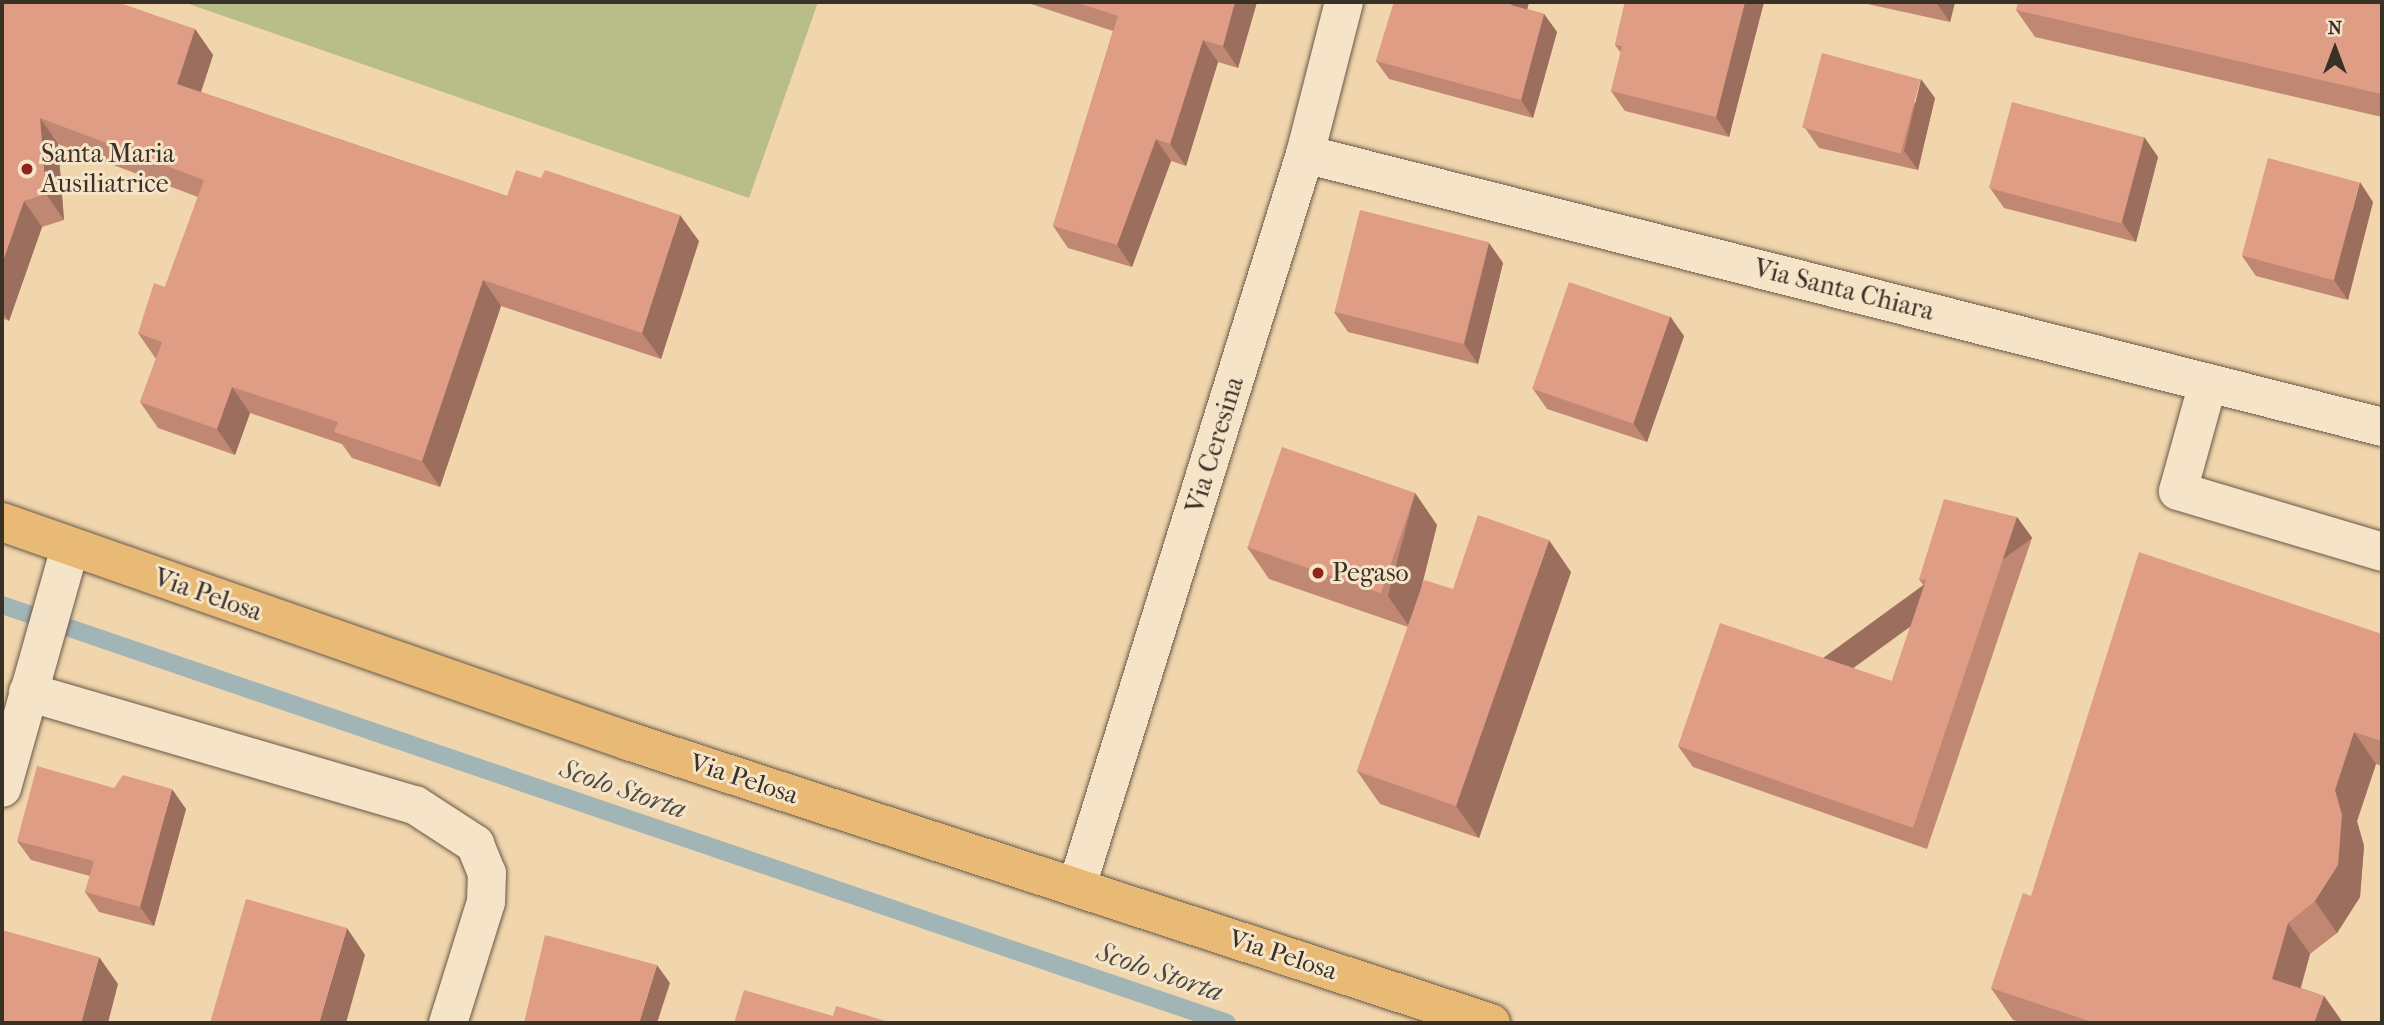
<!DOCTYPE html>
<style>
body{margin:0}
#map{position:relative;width:2384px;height:1025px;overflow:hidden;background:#f1d5ac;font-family:"IM FELL French Canon",serif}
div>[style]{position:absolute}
.green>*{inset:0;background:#b9bd8a}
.stream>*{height:18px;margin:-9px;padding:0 9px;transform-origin:9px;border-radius:9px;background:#a1b5b6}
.roads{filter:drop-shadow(0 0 2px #675948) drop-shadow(0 0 2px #675948)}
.minor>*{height:38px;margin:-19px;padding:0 19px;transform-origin:19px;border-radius:19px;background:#f6e4c9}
.major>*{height:38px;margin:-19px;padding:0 19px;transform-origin:19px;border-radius:19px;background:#e8ba76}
.wall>*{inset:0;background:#c08773}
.shaded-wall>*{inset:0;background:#9c6e5e;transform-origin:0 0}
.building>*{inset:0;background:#df9d86;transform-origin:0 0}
.dots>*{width:19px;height:19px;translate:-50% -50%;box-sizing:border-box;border:4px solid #f6e4c9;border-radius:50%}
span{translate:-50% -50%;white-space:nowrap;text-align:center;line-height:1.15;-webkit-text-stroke:6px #f6e4c9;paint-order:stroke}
.poi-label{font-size:26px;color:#393026}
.left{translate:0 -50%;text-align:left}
.street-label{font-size:26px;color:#393026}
.water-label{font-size:28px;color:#4e4b43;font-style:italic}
.frame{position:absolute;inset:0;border:4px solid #393026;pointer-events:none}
.north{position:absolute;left:2300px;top:14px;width:70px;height:70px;-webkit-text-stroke:5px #f6e4c9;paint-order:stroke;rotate:0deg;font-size:19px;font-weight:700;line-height:28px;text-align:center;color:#393026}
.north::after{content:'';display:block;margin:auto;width:24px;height:32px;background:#393026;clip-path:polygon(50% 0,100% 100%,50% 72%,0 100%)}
</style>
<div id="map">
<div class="green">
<i style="clip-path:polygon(183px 2px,818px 2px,749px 198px)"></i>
</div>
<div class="stream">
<i style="left:2px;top:605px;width:1294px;rotate:18.84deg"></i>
</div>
<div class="roads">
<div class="minor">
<i style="left:1305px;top:154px;width:1111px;rotate:14.22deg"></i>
<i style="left:2208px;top:383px;width:112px;rotate:105.5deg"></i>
<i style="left:2178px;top:491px;width:213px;rotate:16.6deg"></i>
<i style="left:28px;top:692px;width:403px;rotate:16.3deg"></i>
<i style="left:415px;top:805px;width:72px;rotate:33deg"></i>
<i style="left:475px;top:844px;width:31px;rotate:68deg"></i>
<i style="left:487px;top:873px;width:29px;rotate:92deg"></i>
<i style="left:486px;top:902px;width:127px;rotate:107.4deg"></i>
<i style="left:2px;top:788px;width:250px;rotate:-74.2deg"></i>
<i style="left:1077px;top:886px;width:767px;rotate:-72.7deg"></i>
<i style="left:1305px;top:154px;width:157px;rotate:-75.6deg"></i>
</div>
<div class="major">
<i style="left:2px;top:522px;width:663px;rotate:19.28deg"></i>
<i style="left:628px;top:741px;width:908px;rotate:18.1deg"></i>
</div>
</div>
<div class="wall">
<i style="clip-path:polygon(2px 2px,195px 29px,213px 55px,201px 92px,507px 196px,699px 241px,661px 359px,501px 306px,440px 487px,352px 458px,342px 444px,250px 413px,235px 455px,158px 428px,140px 402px,156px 359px,138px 333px,165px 287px,198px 197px,58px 144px,64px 220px,42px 227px,9px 321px,2px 318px)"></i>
<i style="clip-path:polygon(1025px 2px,1257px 2px,1238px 68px,1218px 62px,1186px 166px,1171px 161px,1132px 267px,1068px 248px,1053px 226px,1113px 31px)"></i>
<i style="clip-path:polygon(1394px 2px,1529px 2px,1527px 9px,1544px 14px,1557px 32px,1533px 118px,1389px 79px,1376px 61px)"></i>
<i style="clip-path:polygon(1625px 2px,1764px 2px,1729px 137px,1625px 111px,1611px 91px,1621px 53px,1615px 45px)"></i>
<i style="clip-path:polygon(1858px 2px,1955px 2px,1950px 22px)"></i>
<i style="clip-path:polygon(2382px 2px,2382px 117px,2035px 37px,2016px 10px)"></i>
<i style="clip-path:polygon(1935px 98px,1918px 170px,1819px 148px,1805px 128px)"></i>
<i style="clip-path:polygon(2144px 137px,2158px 157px,2136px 242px,2004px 208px,1990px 188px)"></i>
<i style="clip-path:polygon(2373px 202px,2348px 300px,2256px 276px,2242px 256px)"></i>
<i style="clip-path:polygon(1489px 243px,1503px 263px,1478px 364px,1348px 332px,1334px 312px)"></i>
<i style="clip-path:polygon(1684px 336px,1647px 442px,1547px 409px,1533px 389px)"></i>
<i style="clip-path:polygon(1415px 493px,1437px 525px,1421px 589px,1453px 589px,1571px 572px,1479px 838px,1380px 804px,1357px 771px,1408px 627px,1269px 579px,1247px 547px)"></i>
<i style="clip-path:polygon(2017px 517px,2032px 538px,1927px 849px,1693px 767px,1678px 746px,1892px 681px,1924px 586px,1919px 579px)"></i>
<i style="clip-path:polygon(2382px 634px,2382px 766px,2376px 764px,2357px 821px,2364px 846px,2360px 897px,2337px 933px,2310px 954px,2301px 988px,2324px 996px,2343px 1023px,2024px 1023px,2013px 1020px,1991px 988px,2031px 896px)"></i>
<i style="clip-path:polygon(186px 809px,154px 926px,99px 912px,85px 892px,90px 876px,31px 860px,17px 841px)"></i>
</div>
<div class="shaded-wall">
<i style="clip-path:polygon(1235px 2px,1257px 2px,1238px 68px,1223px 46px)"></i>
<i style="clip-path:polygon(1512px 2px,1529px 2px,1524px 23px,1511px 5px)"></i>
<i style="clip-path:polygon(1745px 2px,1764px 2px,1729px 137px,1716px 117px)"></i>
<i style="clip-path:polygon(1936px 2px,1955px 2px,1950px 22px)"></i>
<i style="clip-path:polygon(1544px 14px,1557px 32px,1533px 118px,1521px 100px)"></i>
<i style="clip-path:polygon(195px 29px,213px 55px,195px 110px,177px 84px)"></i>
<i style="clip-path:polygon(1203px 40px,1218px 62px,1186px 166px,1170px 144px)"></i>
<i style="clip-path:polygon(1921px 79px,1935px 98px,1918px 170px,1904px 151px)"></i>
<i style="clip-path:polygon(40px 118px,58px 144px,64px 220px,46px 194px)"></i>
<i style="clip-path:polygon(2144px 137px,2158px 157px,2136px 242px,2122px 222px)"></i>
<i style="clip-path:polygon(1156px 139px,1171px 161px,1132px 267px,1117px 245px)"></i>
<i style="clip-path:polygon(2360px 182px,2373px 202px,2348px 300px,2334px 280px)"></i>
<i style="clip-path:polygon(24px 201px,42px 227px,9px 321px,2px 311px,2px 264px)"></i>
<i style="clip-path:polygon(680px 215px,699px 241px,661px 359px,642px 333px)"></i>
<i style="clip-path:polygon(1489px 243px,1503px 263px,1478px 364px,1464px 344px)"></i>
<i style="clip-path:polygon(483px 280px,501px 306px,440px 487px,422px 461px)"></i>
<i style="clip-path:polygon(1670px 316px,1684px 336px,1647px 442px,1633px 423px)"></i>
<i style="clip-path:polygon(232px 387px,250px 413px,235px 455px,217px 429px)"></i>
<i style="clip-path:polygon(1415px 493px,1437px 525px,1411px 629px,1388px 596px)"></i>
<i style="left:2017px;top:517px;width:26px;height:328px;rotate:54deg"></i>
<i style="clip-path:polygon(1549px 540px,1571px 572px,1479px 838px,1456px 806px)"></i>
<i style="clip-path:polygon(2354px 732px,2376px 764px,2357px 821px,2364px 846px,2360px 897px,2337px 933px,2315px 901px,2335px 790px)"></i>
<i style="clip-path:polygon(172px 789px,186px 809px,154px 926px,140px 907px)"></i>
<i style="clip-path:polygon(2288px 923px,2310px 954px,2294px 1010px,2272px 979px)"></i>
<i style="clip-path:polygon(347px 928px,365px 955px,346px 1023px,319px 1023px)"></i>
<i style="clip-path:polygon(99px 957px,118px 984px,108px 1023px,81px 1023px)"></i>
<i style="clip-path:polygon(657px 965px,670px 983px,657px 1023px,639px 1023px)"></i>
<i style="clip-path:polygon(2324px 996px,2343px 1023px,2314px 1023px)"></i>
</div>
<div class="building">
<i style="clip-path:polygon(2px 2px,117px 2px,195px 29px,177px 84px,507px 196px,516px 170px,541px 178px,545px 170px,680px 215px,642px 333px,483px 280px,422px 461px,334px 432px,338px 422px,232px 387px,217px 429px,140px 402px,162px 342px,138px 333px,154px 283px,165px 287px,204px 180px,40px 118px,46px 194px,24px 201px,2px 264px)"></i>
<i style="clip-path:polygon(1075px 2px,1235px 2px,1223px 46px,1203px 40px,1170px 144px,1156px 139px,1117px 245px,1053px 226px,1118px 16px)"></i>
<i style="clip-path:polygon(1394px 2px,1512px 2px,1511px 5px,1544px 14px,1521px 100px,1376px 61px)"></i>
<i style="clip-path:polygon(1625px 2px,1745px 2px,1716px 117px,1611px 91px,1622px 46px,1615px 45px)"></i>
<i style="clip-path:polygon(2018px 2px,2382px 2px,2382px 94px,2016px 10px)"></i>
<i style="left:1822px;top:53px;width:102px;height:77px;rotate:15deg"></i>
<i style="left:2012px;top:102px;width:137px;height:89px;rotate:15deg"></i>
<i style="left:2268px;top:158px;width:95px;height:101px;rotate:15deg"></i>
<i style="left:1360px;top:210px;width:133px;height:105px;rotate:14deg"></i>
<i style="left:1569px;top:282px;width:107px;height:113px;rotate:19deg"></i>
<i style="left:1282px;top:447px;width:141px;height:106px;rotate:19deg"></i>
<i style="clip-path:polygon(1944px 499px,2017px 517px,1913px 828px,1678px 746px,1720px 623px,1892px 681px,1926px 580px,1919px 579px)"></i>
<i style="clip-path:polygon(1478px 515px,1549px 540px,1456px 806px,1357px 771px,1424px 580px,1453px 589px)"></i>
<i style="clip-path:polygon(2139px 552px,2382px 634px,2382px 741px,2354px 732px,2335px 790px,2342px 815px,2338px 865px,2315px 901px,2288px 923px,2272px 979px,2324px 996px,2314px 1023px,2095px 1023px,1991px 988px,2023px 893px,2031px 896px)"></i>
<i style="clip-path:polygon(37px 766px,114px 788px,123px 775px,172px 789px,140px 907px,85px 892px,94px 861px,17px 841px)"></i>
<i style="clip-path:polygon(246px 899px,347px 928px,319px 1023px,210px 1023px)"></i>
<i style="clip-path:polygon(2px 930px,99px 957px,81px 1023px,2px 1023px)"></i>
<i style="clip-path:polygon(545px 935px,657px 965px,639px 1023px,524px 1023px)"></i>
<i style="clip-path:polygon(744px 990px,833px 1016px,836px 1006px,892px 1023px,734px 1023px)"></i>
</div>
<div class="dots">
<i style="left:27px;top:169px;background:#8f2418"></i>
<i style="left:1318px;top:573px;background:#8f2418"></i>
</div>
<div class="poi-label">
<span class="left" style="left:41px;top:169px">Santa Maria<br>Ausiliatrice</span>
<span class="left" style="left:1332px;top:573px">Pegaso</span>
</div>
<div class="street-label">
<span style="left:1844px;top:290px;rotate:14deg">Via Santa Chiara</span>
<span style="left:1215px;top:445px;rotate:-73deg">Via Ceresina</span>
<span style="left:208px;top:595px;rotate:19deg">Via Pelosa</span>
<span style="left:744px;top:779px;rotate:18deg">Via Pelosa</span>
<span style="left:1283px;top:955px;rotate:18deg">Via Pelosa</span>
</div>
<div class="water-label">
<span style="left:623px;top:789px;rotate:19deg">Scolo Storta</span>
<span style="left:1160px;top:972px;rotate:19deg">Scolo Storta</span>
</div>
<div class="frame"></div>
<div class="north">N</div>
</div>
